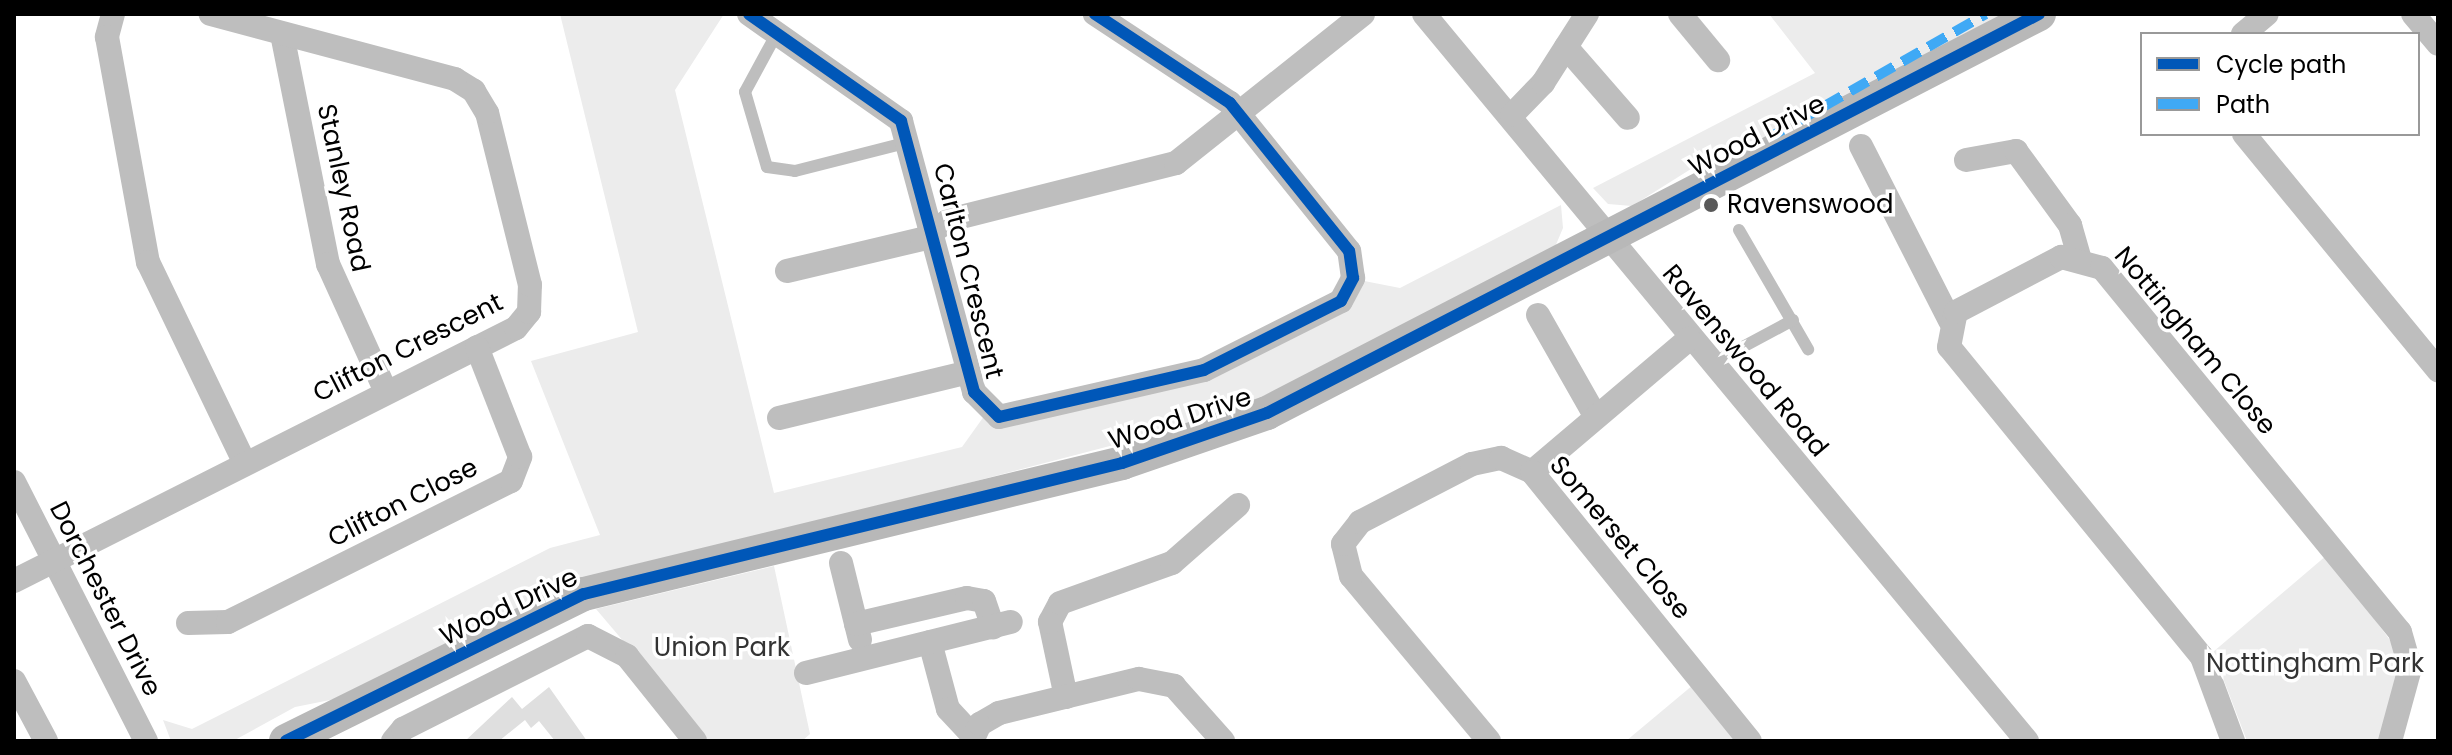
<!DOCTYPE html>
<style>
body{margin:0}
#map{position:relative;width:2452px;height:755px;overflow:hidden;background:#fff;font-family:Poppins,sans-serif}
div>[style]{position:absolute}
.green>*{inset:0;background:#ececec}
.building>*{inset:0;background:#dfdfdf}
.lane>*{height:12px;margin:-6px;padding:0 6px;transform-origin:6px;border-radius:6px;background:#bebebe}
.street>*{height:24px;margin:-12px;padding:0 12px;transform-origin:12px;border-radius:12px;background:#bebebe}
.secondary>*{height:34px;margin:-17px;padding:0 17px;transform-origin:17px;border-radius:17px;background:#b8b8b8}
.quiet>*{height:10px;margin-top:-5px;transform-origin:0;background:repeating-linear-gradient(90deg,#3fa9f5 0 20px,transparent 0 30px)}
.cycleway>*{height:12px;margin:-6px;padding:0 6px;transform-origin:6px;border-radius:6px;background:#0057b8}
.dots>*{width:22px;height:22px;translate:-50% -50%;box-sizing:border-box;border:4px solid #fff;border-radius:50%}
span{translate:-50% -50%;white-space:nowrap;text-align:center;line-height:1.15;-webkit-text-stroke:7px #fff;paint-order:stroke}
.street-label{font-size:26px;color:#000}
.poi-label{font-size:26px;color:#000}
.left{translate:0 -50%;text-align:left}
.park-label{font-size:26px;color:#333}
.frame{position:absolute;inset:0;border:16px solid #000;pointer-events:none}
.legend{position:absolute;left:2140px;top:32px;width:280px;height:104px;box-sizing:border-box;background:#fff;border:2px solid #999;margin:0;padding:10px 14px;list-style:none;font-size:24px;color:#000}
.legend li{display:flex;align-items:center;gap:16px;height:40px}
.legend b{width:40px;border:2px solid #999}
</style>
<div id="map">
<div class="green">
<i style="clip-path:polygon(560px 14px,724px 14px,675px 90px,774px 493px,962px 447px,987px 412px,1205px 371px,1354px 279px,1400px 288px,1561px 205px,1563px 228px,1552px 254px,1221px 417px,551px 592px,340px 698px,295px 707px,233px 741px,171px 741px,163px 720px,192px 729px,550px 548px,600px 535px,531px 361px,638px 332px)"></i>
<i style="clip-path:polygon(1769px 14px,2016px 14px,1770px 135px,1718px 152px,1632px 206px,1608px 204px,1593px 188px,1815px 73px)"></i>
<i style="clip-path:polygon(2327px 555px,2404px 659px,2383px 741px,2247px 741px,2213px 652px)"></i>
<i style="clip-path:polygon(774px 566px,810px 734px,802px 741px,708px 741px,596px 609px)"></i>
<i style="clip-path:polygon(1693px 685px,1741px 741px,1626px 741px)"></i>
</div>
<div class="building">
<i style="clip-path:polygon(549px 687px,587px 741px,555px 741px,539px 721px,531px 728px,525px 720px,499px 741px,465px 741px,512px 697px,522px 709px)"></i>
</div>
<div class="lane">
<i style="left:777px;top:33px;width:67px;rotate:118.5deg"></i>
<i style="left:745px;top:92px;width:78px;rotate:73.7deg"></i>
<i style="left:767px;top:167px;width:28px;rotate:8deg"></i>
<i style="left:795px;top:171px;width:118px;rotate:-14.3deg"></i>
<i style="left:1739px;top:230px;width:138px;rotate:59.9deg"></i>
<i style="left:1711px;top:364px;width:93px;rotate:-28.2deg"></i>
</div>
<div class="street">
<i style="left:113px;top:14px;width:24px;rotate:105deg"></i>
<i style="left:107px;top:37px;width:229px;rotate:79.7deg"></i>
<i style="left:148px;top:262px;width:224px;rotate:64.3deg"></i>
<i style="left:749px;top:14px;width:186px;rotate:35.1deg"></i>
<i style="left:901px;top:121px;width:281px;rotate:74.9deg"></i>
<i style="left:974px;top:392px;width:35px;rotate:45deg"></i>
<i style="left:999px;top:417px;width:210px;rotate:-12.9deg"></i>
<i style="left:1204px;top:370px;width:153px;rotate:-26.7deg"></i>
<i style="left:1341px;top:301px;width:26px;rotate:-62deg"></i>
<i style="left:1353px;top:278px;width:27px;rotate:-98deg"></i>
<i style="left:1349px;top:251px;width:190px;rotate:-128.8deg"></i>
<i style="left:1230px;top:103px;width:162px;rotate:-146.6deg"></i>
<i style="left:1424px;top:14px;width:945px;rotate:50.33deg"></i>
<i style="left:1680px;top:14px;width:60px;rotate:50.4deg"></i>
<i style="left:2413px;top:14px;width:39px;rotate:50deg"></i>
<i style="left:282px;top:34px;width:235px;rotate:78.7deg"></i>
<i style="left:328px;top:264px;width:141px;rotate:65.6deg"></i>
<i style="left:2243px;top:34px;width:31px;rotate:-40deg"></i>
<i style="left:1566px;top:47px;width:94px;rotate:48.9deg"></i>
<i style="left:1512px;top:115px;width:45px;rotate:-45.9deg"></i>
<i style="left:1543px;top:83px;width:82px;rotate:-57.5deg"></i>
<i style="left:2244px;top:134px;width:306px;rotate:50.6deg"></i>
<i style="left:1861px;top:146px;width:196px;rotate:63deg"></i>
<i style="left:1966px;top:160px;width:51px;rotate:-10.2deg"></i>
<i style="left:2016px;top:151px;width:92px;rotate:53.9deg"></i>
<i style="left:2070px;top:225px;width:32px;rotate:74deg"></i>
<i style="left:787px;top:271px;width:139px;rotate:-13.3deg"></i>
<i style="left:922px;top:239px;width:33px;rotate:-35deg"></i>
<i style="left:949px;top:220px;width:234px;rotate:-14.1deg"></i>
<i style="left:1176px;top:163px;width:239px;rotate:-38.5deg"></i>
<i style="left:1538px;top:315px;width:117px;rotate:60.4deg"></i>
<i style="left:779px;top:418px;width:195px;rotate:-13.6deg"></i>
<i style="left:1532px;top:472px;width:206px;rotate:-40.3deg"></i>
<i style="left:14px;top:482px;width:291px;rotate:63deg"></i>
<i style="left:841px;top:563px;width:79px;rotate:76.1deg"></i>
<i style="left:14px;top:581px;width:562px;rotate:-26.75deg"></i>
<i style="left:516px;top:328px;width:21px;rotate:-51deg"></i>
<i style="left:529px;top:312px;width:27px;rotate:-88deg"></i>
<i style="left:530px;top:285px;width:177px;rotate:-104deg"></i>
<i style="left:487px;top:113px;width:26px;rotate:-121deg"></i>
<i style="left:474px;top:91px;width:22px;rotate:-148deg"></i>
<i style="left:455px;top:79px;width:253px;rotate:-165.1deg"></i>
<i style="left:188px;top:623px;width:40px;rotate:-1.4deg"></i>
<i style="left:228px;top:622px;width:316px;rotate:-26.5deg"></i>
<i style="left:511px;top:481px;width:26px;rotate:-69deg"></i>
<i style="left:520px;top:457px;width:118px;rotate:-111.4deg"></i>
<i style="left:856px;top:624px;width:114px;rotate:-13.2deg"></i>
<i style="left:967px;top:598px;width:17px;rotate:10deg"></i>
<i style="left:984px;top:601px;width:28px;rotate:71deg"></i>
<i style="left:930px;top:642px;width:69px;rotate:75deg"></i>
<i style="left:948px;top:709px;width:37px;rotate:47deg"></i>
<i style="left:806px;top:673px;width:211px;rotate:-14deg"></i>
<i style="left:14px;top:681px;width:68px;rotate:61.9deg"></i>
<i style="left:1066px;top:697px;width:77px;rotate:-102deg"></i>
<i style="left:1050px;top:622px;width:21px;rotate:-62deg"></i>
<i style="left:1060px;top:603px;width:119px;rotate:-19.7deg"></i>
<i style="left:1172px;top:563px;width:88px;rotate:-41.3deg"></i>
<i style="left:393px;top:741px;width:16px;rotate:-50deg"></i>
<i style="left:403px;top:729px;width:207px;rotate:-26.7deg"></i>
<i style="left:588px;top:636px;width:44px;rotate:27.1deg"></i>
<i style="left:627px;top:656px;width:109px;rotate:51.3deg"></i>
<i style="left:972px;top:741px;width:19px;rotate:-65deg"></i>
<i style="left:980px;top:724px;width:22px;rotate:-30deg"></i>
<i style="left:999px;top:713px;width:144px;rotate:-13.7deg"></i>
<i style="left:1139px;top:679px;width:36px;rotate:11deg"></i>
<i style="left:1174px;top:686px;width:74px;rotate:48.3deg"></i>
<i style="left:1489px;top:741px;width:215px;rotate:-129.9deg"></i>
<i style="left:1351px;top:576px;width:33px;rotate:-104deg"></i>
<i style="left:1343px;top:544px;width:28px;rotate:-52deg"></i>
<i style="left:1360px;top:522px;width:126px;rotate:-27.4deg"></i>
<i style="left:1472px;top:464px;width:30px;rotate:-12deg"></i>
<i style="left:1501px;top:458px;width:34px;rotate:24deg"></i>
<i style="left:1532px;top:472px;width:346px;rotate:51deg"></i>
<i style="left:2233px;top:741px;width:90px;rotate:-110.3deg"></i>
<i style="left:2202px;top:657px;width:400px;rotate:-129.2deg"></i>
<i style="left:1949px;top:347px;width:36px;rotate:-79deg"></i>
<i style="left:1956px;top:312px;width:119px;rotate:-27.6deg"></i>
<i style="left:2061px;top:257px;width:42px;rotate:15deg"></i>
<i style="left:2102px;top:268px;width:470px;rotate:50.7deg"></i>
<i style="left:2400px;top:632px;width:37px;rotate:74deg"></i>
<i style="left:2410px;top:668px;width:76px;rotate:105.3deg"></i>
</div>
<div class="secondary">
<i style="left:286px;top:741px;width:332px;rotate:-26.3deg"></i>
<i style="left:584px;top:594px;width:554px;rotate:-13.68deg"></i>
<i style="left:1122px;top:463px;width:153px;rotate:-19deg"></i>
<i style="left:1267px;top:413px;width:869px;rotate:-27.33deg"></i>
</div>
<div class="quiet">
<i style="left:1772px;top:136px;width:246px;rotate:-29.7deg"></i>
</div>
<div class="cycleway">
<i style="left:749px;top:14px;width:186px;rotate:35.1deg"></i>
<i style="left:901px;top:121px;width:281px;rotate:74.9deg"></i>
<i style="left:974px;top:392px;width:35px;rotate:45deg"></i>
<i style="left:999px;top:417px;width:210px;rotate:-12.9deg"></i>
<i style="left:1204px;top:370px;width:153px;rotate:-26.7deg"></i>
<i style="left:1341px;top:301px;width:26px;rotate:-62deg"></i>
<i style="left:1353px;top:278px;width:27px;rotate:-98deg"></i>
<i style="left:1349px;top:251px;width:190px;rotate:-128.8deg"></i>
<i style="left:1230px;top:103px;width:162px;rotate:-146.6deg"></i>
<i style="left:286px;top:741px;width:332px;rotate:-26.3deg"></i>
<i style="left:584px;top:594px;width:554px;rotate:-13.68deg"></i>
<i style="left:1122px;top:463px;width:153px;rotate:-19deg"></i>
<i style="left:1267px;top:413px;width:869px;rotate:-27.33deg"></i>
</div>
<div class="dots">
<i style="left:1711px;top:205px;background:#595959"></i>
</div>
<div class="street-label">
<span style="left:1757px;top:136px;rotate:-27deg">Wood Drive</span>
<span style="left:343px;top:188px;rotate:78deg">Stanley Road</span>
<span style="left:968px;top:271px;rotate:76deg">Carlton Crescent</span>
<span style="left:2195px;top:341px;rotate:50deg">Nottingham Close</span>
<span style="left:408px;top:348px;rotate:-27deg">Clifton Crescent</span>
<span style="left:1745px;top:361px;rotate:50deg">Ravenswood Road</span>
<span style="left:1180px;top:419px;rotate:-18deg">Wood Drive</span>
<span style="left:403px;top:503px;rotate:-27deg">Clifton Close</span>
<span style="left:1620px;top:538px;rotate:50deg">Somerset Close</span>
<span style="left:105px;top:599px;rotate:63deg">Dorchester Drive</span>
<span style="left:509px;top:607px;rotate:-25deg">Wood Drive</span>
</div>
<div class="poi-label">
<span class="left" style="left:1727px;top:205px">Ravenswood</span>
</div>
<div class="park-label">
<span style="left:722px;top:648px">Union Park</span>
<span style="left:2315px;top:664px">Nottingham Park</span>
</div>
<div class="frame"></div>
<ul class="legend">
<li><b style="height:10px;background:#0057b8"></b>Cycle path</li>
<li><b style="height:10px;background:#3fa9f5"></b>Path</li>
</ul>
</div>
